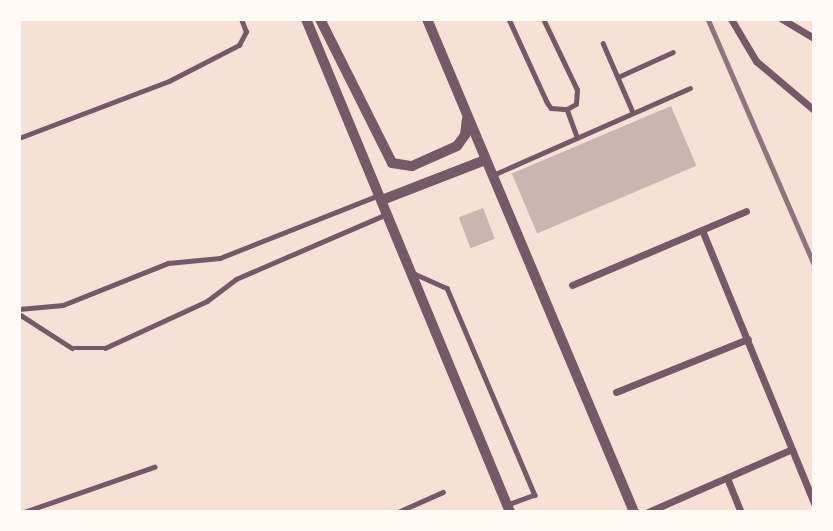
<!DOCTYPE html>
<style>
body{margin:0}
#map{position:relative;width:833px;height:531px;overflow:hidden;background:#f7e1d7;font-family:Lato,sans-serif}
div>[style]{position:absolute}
.building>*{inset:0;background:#ccb4b1;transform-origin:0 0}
.service>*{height:4.5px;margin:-2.25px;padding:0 2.25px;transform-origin:2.25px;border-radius:2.25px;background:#755966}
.minor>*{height:7px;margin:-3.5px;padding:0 3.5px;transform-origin:3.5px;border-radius:3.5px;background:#755966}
.tertiary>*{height:10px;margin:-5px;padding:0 5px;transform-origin:5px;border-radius:5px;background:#755966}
.rail>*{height:4.5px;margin:-2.25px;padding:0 2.25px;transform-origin:2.25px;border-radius:2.25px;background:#8f747c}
span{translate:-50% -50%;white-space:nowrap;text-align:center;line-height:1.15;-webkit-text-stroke:5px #fffaf5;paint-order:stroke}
.frame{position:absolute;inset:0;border:21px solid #fffaf5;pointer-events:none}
</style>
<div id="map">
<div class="building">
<i style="left:671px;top:106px;width:65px;height:173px;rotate:67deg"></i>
<i style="left:483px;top:208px;width:33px;height:26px;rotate:69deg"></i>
</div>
<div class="service">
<i style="left:509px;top:19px;width:91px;rotate:65.4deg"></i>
<i style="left:547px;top:102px;width:7px;rotate:56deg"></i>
<i style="left:551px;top:108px;width:16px;rotate:4deg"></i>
<i style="left:567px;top:109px;width:10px;rotate:-29deg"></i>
<i style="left:576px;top:104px;width:14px;rotate:-86deg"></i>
<i style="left:577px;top:90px;width:79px;rotate:-115.6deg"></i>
<i style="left:603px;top:43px;width:73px;rotate:66.6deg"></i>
<i style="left:618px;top:77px;width:60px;rotate:-24.4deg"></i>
<i style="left:567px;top:109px;width:29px;rotate:70deg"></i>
<i style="left:19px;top:138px;width:160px;rotate:-20.8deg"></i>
<i style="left:169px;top:81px;width:79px;rotate:-27.2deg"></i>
<i style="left:239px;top:45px;width:15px;rotate:-62deg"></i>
<i style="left:246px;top:32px;width:14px;rotate:-111deg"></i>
<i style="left:493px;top:175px;width:215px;rotate:-23.8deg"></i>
<i style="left:413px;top:273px;width:37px;rotate:24deg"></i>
<i style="left:447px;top:288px;width:225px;rotate:67deg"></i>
<i style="left:535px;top:495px;width:29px;rotate:160deg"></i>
<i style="left:19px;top:309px;width:44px;rotate:-5.2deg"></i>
<i style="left:63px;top:305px;width:113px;rotate:-21.8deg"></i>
<i style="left:168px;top:263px;width:52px;rotate:-5.5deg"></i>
<i style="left:220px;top:258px;width:171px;rotate:-21.6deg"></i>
<i style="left:19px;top:314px;width:63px;rotate:32.7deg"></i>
<i style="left:72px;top:348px;width:33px"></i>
<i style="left:105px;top:348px;width:112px;rotate:-24.7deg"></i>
<i style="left:207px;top:301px;width:36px;rotate:-37deg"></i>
<i style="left:236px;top:279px;width:164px;rotate:-23.3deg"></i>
<i style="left:24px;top:512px;width:138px;rotate:-19.1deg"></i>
<i style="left:398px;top:512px;width:49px;rotate:-24deg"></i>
</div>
<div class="minor">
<i style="left:731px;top:19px;width:49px;rotate:59.2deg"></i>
<i style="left:756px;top:61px;width:76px;rotate:40.2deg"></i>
<i style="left:782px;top:19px;width:37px;rotate:31deg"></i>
<i style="left:702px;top:230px;width:295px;rotate:67.7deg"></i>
<i style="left:572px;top:285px;width:189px;rotate:-23deg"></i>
<i style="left:616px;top:392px;width:142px;rotate:-21.9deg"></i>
<i style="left:727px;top:478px;width:37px;rotate:68deg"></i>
<i style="left:648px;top:512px;width:157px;rotate:-23.6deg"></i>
</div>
<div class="tertiary">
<i style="left:306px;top:19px;width:534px;rotate:67.52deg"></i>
<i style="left:320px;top:19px;width:161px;rotate:63.4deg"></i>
<i style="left:392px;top:163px;width:20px;rotate:9deg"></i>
<i style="left:412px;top:166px;width:49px;rotate:-24deg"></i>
<i style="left:457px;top:146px;width:14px;rotate:-54deg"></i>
<i style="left:465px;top:135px;width:16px;rotate:-83deg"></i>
<i style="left:427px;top:19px;width:535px;rotate:67.22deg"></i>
<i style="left:382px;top:200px;width:110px;rotate:-21.2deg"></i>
</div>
<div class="rail">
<i style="left:708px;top:19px;width:267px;rotate:66.6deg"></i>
</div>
<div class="frame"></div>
</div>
